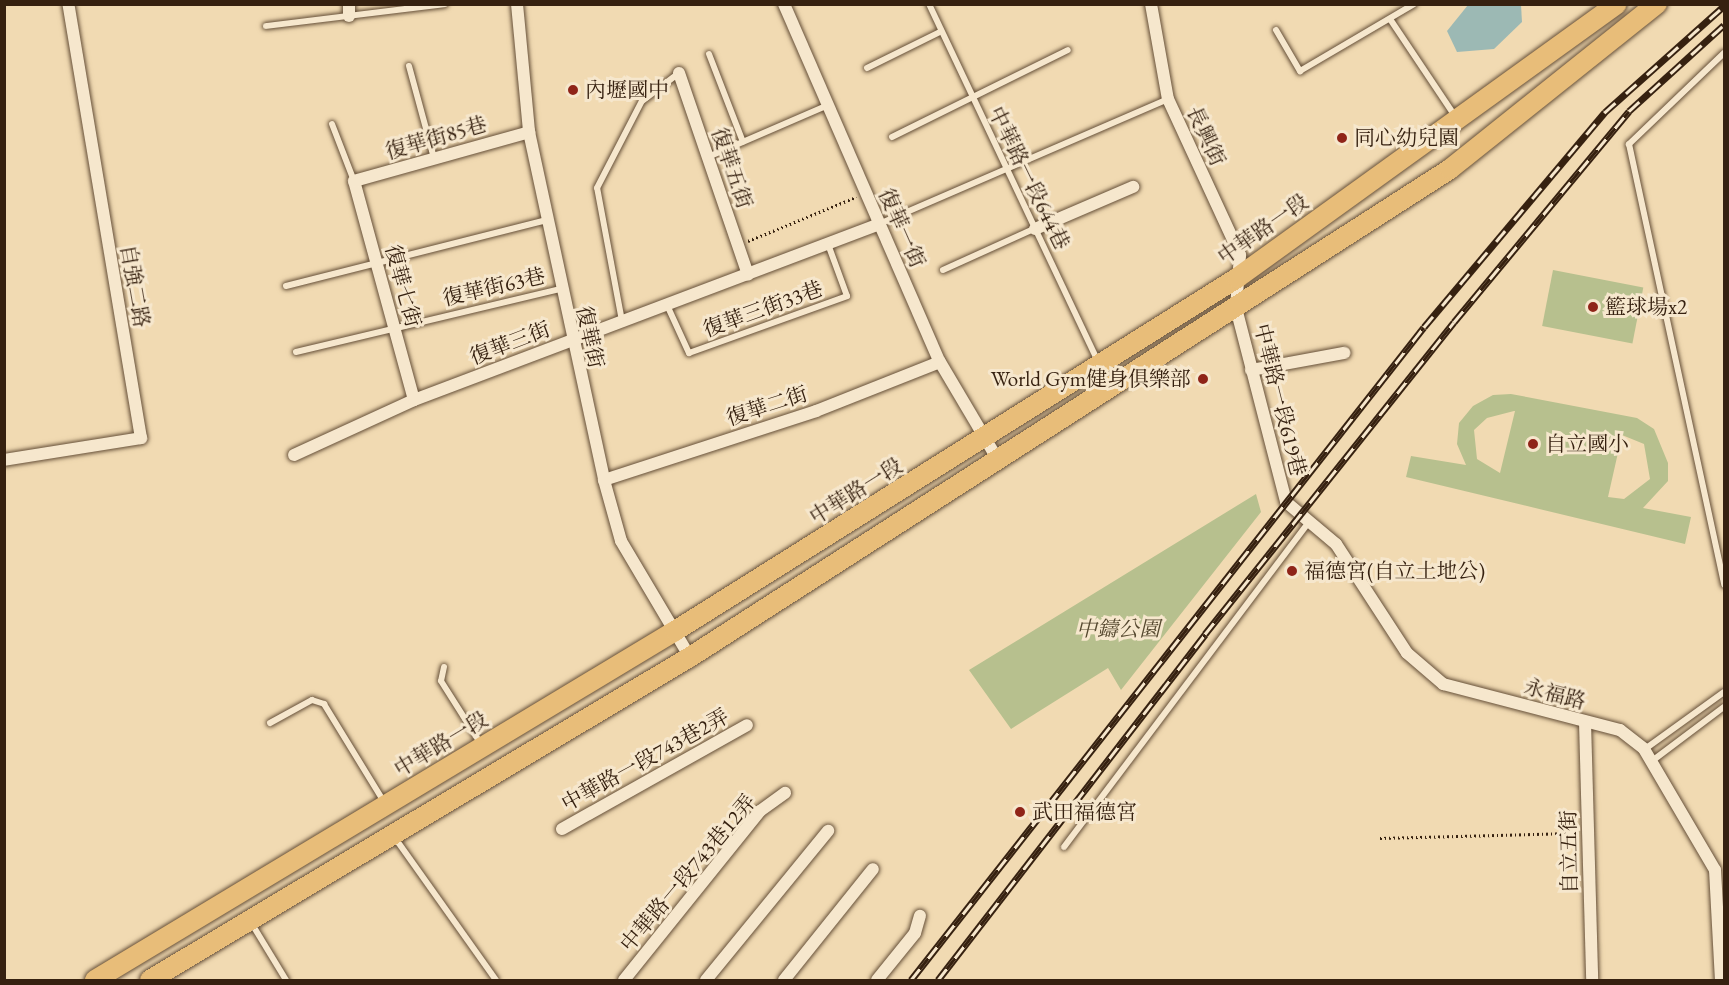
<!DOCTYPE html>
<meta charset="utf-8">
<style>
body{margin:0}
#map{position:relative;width:1729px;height:985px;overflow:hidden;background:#f1dab2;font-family:"EB Garamond","Noto Serif TC",serif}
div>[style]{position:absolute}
.green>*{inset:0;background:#b7c08e;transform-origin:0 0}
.water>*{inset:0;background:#9cb9b4}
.path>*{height:3px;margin-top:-1.5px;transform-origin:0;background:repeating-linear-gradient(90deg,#362110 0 1.5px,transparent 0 4.5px)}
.roads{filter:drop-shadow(0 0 2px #654f38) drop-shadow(0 0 2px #654f38)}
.lane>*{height:6px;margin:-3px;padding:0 3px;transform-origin:3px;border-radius:3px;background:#f6e7cd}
.street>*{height:12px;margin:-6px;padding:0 6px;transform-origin:6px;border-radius:6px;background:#f6e7cd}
.primary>*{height:20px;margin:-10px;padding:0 10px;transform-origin:10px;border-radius:10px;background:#e8bd79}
.rail>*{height:7px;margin-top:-3.5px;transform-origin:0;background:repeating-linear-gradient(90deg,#f6e7cd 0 14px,#362110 0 28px);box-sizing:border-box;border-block:2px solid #362110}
.dots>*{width:16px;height:16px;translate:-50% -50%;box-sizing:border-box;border:3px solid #f6e7cd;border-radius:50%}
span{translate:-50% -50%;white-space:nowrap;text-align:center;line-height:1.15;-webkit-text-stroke:6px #f6e7cd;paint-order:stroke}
.poi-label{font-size:21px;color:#362110}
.left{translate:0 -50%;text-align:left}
.right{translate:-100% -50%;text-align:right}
.street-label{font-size:21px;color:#362110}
.park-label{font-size:21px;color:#564930;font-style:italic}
.frame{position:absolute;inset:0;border:6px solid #362110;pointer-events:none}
</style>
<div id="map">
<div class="green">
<i style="left:1553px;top:270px;width:92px;height:57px;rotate:11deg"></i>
<i style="clip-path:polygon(evenodd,1511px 394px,1637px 418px,1654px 429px,1668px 463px,1668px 481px,1643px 508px,1691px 517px,1685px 544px,1406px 477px,1411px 456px,1466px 465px,1457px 444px,1459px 423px,1473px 406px,1493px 395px,1511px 394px,1514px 411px,1515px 411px,1500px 473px,1477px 459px,1474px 430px,1487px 418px,1514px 411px,1511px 394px,1622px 435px,1644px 444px,1650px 479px,1624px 499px,1608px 497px,1622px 435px)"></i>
<i style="clip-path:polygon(1256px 494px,1261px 512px,1121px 690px,1108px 668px,1011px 729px,969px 670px)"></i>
</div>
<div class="water">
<i style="clip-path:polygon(1468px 5px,1521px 5px,1522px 22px,1494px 49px,1457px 52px,1447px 31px)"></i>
</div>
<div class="path">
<i style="left:748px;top:241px;width:117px;rotate:-22.2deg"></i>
<i style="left:1380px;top:838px;width:195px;rotate:-1.5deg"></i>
</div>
<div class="roads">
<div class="lane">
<i style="left:929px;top:4px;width:396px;rotate:64.7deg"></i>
<i style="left:1390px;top:19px;width:117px;rotate:56.2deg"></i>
<i style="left:266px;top:26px;width:180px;rotate:-7deg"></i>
<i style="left:1276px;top:30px;width:48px;rotate:59.7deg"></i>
<i style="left:1300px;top:71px;width:132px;rotate:-30.4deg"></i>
<i style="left:1724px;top:53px;width:132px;rotate:136.2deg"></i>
<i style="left:1629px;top:144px;width:451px;rotate:77.8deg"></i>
<i style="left:709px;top:54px;width:94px;rotate:68.9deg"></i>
<i style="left:409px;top:66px;width:95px;rotate:74.8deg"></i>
<i style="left:867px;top:68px;width:81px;rotate:-26.3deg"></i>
<i style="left:332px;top:124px;width:61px;rotate:68.9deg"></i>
<i style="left:892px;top:137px;width:196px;rotate:-26.3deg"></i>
<i style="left:708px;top:157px;width:131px;rotate:-23.4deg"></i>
<i style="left:879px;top:224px;width:315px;rotate:-23.4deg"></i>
<i style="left:943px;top:270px;width:100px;rotate:-24.3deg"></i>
<i style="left:286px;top:286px;width:268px;rotate:-14.2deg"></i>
<i style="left:667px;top:305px;width:53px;rotate:65.4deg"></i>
<i style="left:689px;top:353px;width:168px;rotate:-19.8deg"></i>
<i style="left:847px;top:296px;width:55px;rotate:-110.1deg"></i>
<i style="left:622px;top:321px;width:135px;rotate:-100.6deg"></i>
<i style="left:597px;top:188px;width:98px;rotate:-62.7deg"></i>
<i style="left:642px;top:101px;width:46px;rotate:-37.1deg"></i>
<i style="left:296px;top:352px;width:271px;rotate:-13.4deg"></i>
<i style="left:444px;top:667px;width:14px;rotate:102deg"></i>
<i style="left:441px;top:681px;width:75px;rotate:57.6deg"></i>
<i style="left:270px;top:723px;width:48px;rotate:-28.7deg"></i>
<i style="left:312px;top:700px;width:13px;rotate:18deg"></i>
<i style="left:324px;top:704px;width:115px;rotate:58.5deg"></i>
<i style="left:1645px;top:749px;width:97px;rotate:-35.8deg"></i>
<i style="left:1652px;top:761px;width:90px;rotate:-36.9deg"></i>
<i style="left:395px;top:838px;width:174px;rotate:54.6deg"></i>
<i style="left:1064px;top:847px;width:406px;rotate:-53deg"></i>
<i style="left:252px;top:924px;width:66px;rotate:58.7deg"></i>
</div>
<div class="street">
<i style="left:349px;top:4px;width:12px;rotate:90deg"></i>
<i style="left:517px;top:4px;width:129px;rotate:84.6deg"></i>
<i style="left:529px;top:132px;width:356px;rotate:77.8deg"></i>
<i style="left:604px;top:480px;width:63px;rotate:74.4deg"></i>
<i style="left:621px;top:541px;width:135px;rotate:59.3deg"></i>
<i style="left:784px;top:4px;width:391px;rotate:66.5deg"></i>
<i style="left:940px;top:362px;width:114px;rotate:59.4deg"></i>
<i style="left:1151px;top:4px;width:97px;rotate:79.9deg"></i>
<i style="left:1168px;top:99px;width:172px;rotate:65.2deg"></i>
<i style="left:1240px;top:255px;width:53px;rotate:94.3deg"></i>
<i style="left:1236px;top:308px;width:200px;rotate:75.5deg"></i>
<i style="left:1286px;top:502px;width:65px;rotate:40deg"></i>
<i style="left:1336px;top:544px;width:130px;rotate:56.9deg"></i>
<i style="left:1407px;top:653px;width:48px;rotate:40.7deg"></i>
<i style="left:1443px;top:684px;width:183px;rotate:14.6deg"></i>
<i style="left:1620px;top:730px;width:31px;rotate:38deg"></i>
<i style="left:1644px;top:749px;width:140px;rotate:59.6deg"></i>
<i style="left:1715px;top:870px;width:110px;rotate:86.9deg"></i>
<i style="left:679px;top:73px;width:213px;rotate:71.1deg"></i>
<i style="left:1035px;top:229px;width:107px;rotate:-23.2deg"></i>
<i style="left:1251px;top:370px;width:95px;rotate:-10.4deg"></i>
<i style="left:414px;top:400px;width:227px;rotate:-105.3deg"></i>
<i style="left:354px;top:181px;width:182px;rotate:-15.6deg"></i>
<i style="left:294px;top:455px;width:132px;rotate:-24.6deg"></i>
<i style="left:414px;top:400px;width:497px;rotate:-20.7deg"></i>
<i style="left:4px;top:460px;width:139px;rotate:-9.1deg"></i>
<i style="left:141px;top:438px;width:440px;rotate:-99.5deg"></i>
<i style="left:604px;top:480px;width:223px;rotate:-18deg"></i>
<i style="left:816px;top:411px;width:133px;rotate:-21.6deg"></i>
<i style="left:1585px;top:722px;width:258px;rotate:88.4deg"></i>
<i style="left:562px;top:829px;width:212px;rotate:-29.3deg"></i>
<i style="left:624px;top:980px;width:217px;rotate:-51.2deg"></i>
<i style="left:760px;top:811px;width:31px;rotate:-36deg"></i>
<i style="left:706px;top:980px;width:193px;rotate:-50.7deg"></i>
<i style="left:784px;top:980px;width:142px;rotate:-51.3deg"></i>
<i style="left:877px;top:980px;width:60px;rotate:-51deg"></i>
<i style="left:915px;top:933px;width:18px;rotate:-74deg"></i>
</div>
<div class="primary">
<i style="left:95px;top:980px;width:677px;rotate:-31.04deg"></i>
<i style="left:675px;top:631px;width:664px;rotate:-32.13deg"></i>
<i style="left:1237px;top:278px;width:468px;rotate:-35.8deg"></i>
<i style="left:150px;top:980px;width:629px;rotate:-30.89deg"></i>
<i style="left:690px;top:657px;width:903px;rotate:-32.7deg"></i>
<i style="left:1450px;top:169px;width:265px;rotate:-38.6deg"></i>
</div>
</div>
<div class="rail">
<i style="left:911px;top:980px;width:830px;rotate:-51.85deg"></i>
<i style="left:1424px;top:327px;width:281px;rotate:-49.9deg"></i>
<i style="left:1605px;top:112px;width:159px;rotate:-41.7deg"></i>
<i style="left:938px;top:980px;width:437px;rotate:-52.3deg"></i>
<i style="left:1205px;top:634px;width:399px;rotate:-51.4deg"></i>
<i style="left:1454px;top:322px;width:274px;rotate:-50.3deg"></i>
<i style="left:1629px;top:111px;width:128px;rotate:-42.2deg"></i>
</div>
<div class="dots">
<i style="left:573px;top:90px;background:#8f2418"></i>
<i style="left:1342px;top:138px;background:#8f2418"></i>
<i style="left:1593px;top:307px;background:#8f2418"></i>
<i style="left:1203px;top:379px;background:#8f2418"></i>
<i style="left:1533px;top:444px;background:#8f2418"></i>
<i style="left:1292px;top:571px;background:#8f2418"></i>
<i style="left:1020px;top:812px;background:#8f2418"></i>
</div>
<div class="poi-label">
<span class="left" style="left:585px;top:90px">內壢國中</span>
<span class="left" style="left:1354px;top:138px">同心幼兒園</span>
<span class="left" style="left:1605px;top:307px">籃球場x2</span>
<span class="right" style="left:1191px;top:379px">World Gym健身俱樂部</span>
<span class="left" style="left:1545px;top:444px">自立國小</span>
<span class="left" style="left:1304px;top:571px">福德宮(自立土地公)</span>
<span class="left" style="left:1032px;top:812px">武田福德宮</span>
</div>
<div class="street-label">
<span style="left:1206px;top:136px;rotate:65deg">長興街</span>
<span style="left:436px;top:138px;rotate:-16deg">復華街85巷</span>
<span style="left:732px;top:168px;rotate:71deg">復華五街</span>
<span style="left:1029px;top:178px;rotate:64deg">中華路一段644巷</span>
<span style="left:902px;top:228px;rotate:66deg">復華一街</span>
<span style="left:1263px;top:229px;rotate:-35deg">中華路一段</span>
<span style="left:135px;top:286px;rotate:80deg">自強二路</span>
<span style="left:403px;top:286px;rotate:75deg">復華七街</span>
<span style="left:494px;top:287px;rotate:-13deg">復華街63巷</span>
<span style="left:763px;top:309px;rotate:-20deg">復華三街33巷</span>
<span style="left:590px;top:337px;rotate:78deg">復華街</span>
<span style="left:510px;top:343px;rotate:-21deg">復華三街</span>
<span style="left:1280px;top:400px;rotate:76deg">中華路一段619巷</span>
<span style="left:767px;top:406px;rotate:-18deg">復華二街</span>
<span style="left:856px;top:491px;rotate:-32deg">中華路一段</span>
<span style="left:1555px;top:694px;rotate:15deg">永福路</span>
<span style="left:441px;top:744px;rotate:-31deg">中華路一段</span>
<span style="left:645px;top:760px;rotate:-29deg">中華路一段743巷2弄</span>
<span style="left:1569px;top:852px;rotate:-91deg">自立五街</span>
<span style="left:688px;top:873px;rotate:-50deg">中華路一段743巷12弄</span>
</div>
<div class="park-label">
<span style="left:1118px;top:629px">中鑄公園</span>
</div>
<div class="frame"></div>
</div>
